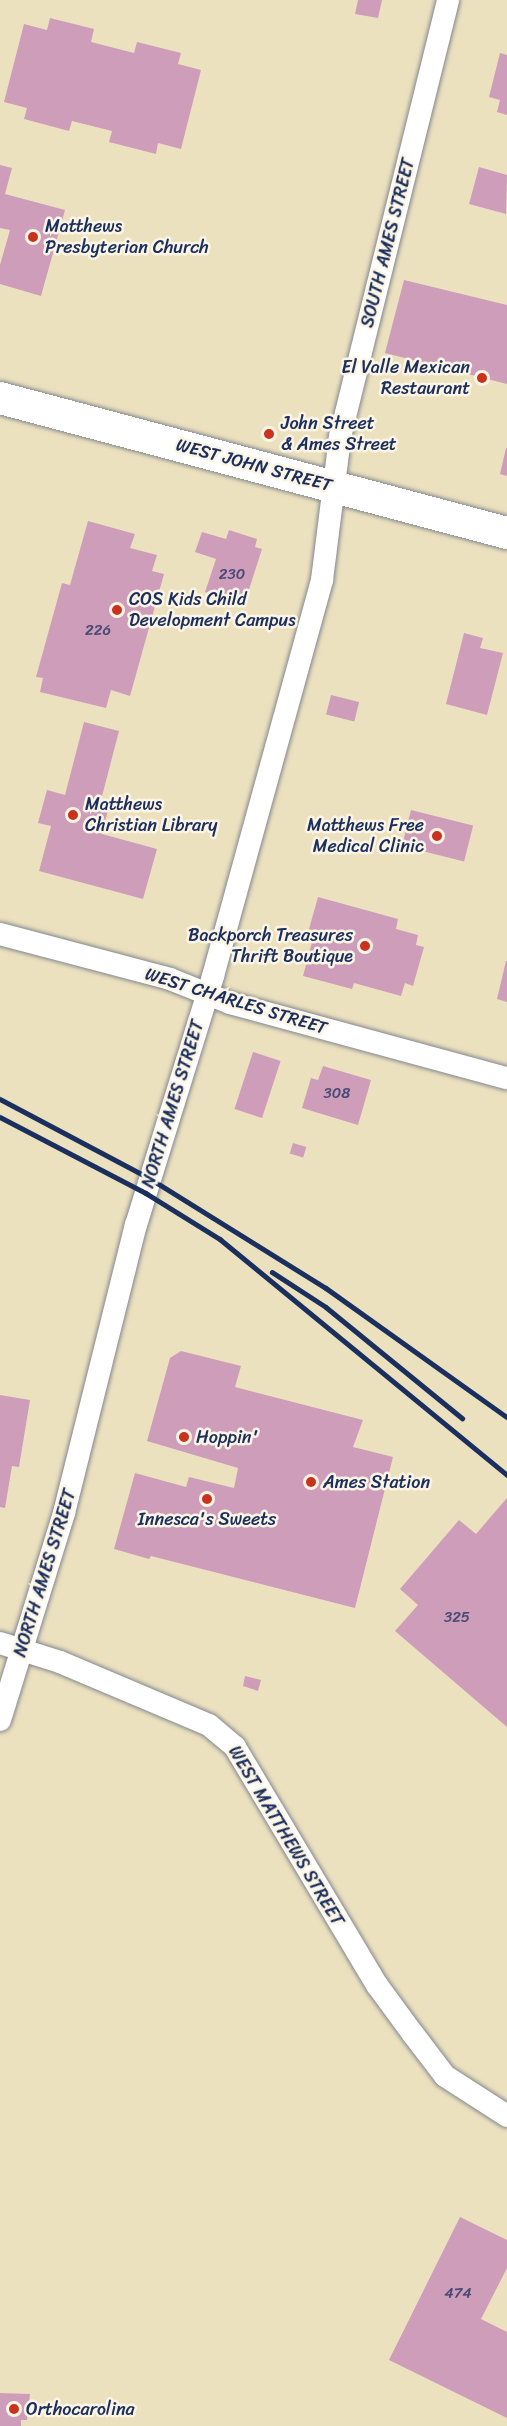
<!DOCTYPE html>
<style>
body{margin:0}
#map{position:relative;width:507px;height:2426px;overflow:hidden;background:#ece1bf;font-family:Sriracha,sans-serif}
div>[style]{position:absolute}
.building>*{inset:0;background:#ce9dba;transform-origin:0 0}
.roads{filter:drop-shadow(0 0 2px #84888e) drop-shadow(0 0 2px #84888e)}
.minor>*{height:22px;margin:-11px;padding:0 11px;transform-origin:11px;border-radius:11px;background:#fff}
.secondary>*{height:32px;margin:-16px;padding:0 16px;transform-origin:16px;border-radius:16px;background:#fff}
.rail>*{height:4.5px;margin:-2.25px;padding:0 2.25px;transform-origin:2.25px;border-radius:2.25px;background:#1b2f5e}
.dots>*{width:16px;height:16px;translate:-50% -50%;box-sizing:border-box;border:3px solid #fcf5e5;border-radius:50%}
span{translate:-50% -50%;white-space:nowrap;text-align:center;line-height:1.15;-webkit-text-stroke:5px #fcf5e5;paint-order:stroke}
.number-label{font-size:15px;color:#484a75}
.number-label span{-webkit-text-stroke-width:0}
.poi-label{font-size:18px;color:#1b2f5e}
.left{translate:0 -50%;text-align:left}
.right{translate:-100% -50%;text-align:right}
.street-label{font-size:18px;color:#1b2f5e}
</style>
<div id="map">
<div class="building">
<i style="clip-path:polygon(358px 0,382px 0,378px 18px,355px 14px)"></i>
<i style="clip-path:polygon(50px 18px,94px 29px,91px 42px,134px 53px,137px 42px,181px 53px,178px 64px,201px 70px,181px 149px,158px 143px,156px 154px,109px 142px,112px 131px,72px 121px,69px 131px,24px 119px,27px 108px,4px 102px,24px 24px,47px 30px)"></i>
<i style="clip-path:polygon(500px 53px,507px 55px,507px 115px,497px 112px,500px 100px,489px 97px)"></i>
<i style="clip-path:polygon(0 165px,12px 168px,5px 194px,65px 210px,41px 296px,0 284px,0 265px,10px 230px,0 228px)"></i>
<i style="clip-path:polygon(479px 167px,507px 175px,506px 214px,469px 204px)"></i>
<i style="clip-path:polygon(404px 280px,507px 305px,507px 384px,385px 353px)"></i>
<i style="clip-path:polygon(506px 448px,507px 448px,507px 476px,500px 474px)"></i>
<i style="clip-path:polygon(88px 521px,135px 534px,130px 548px,157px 555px,152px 571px,164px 574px,130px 696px,111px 690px,106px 708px,40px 692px,43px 678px,36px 677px,62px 583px,70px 585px)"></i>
<i style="clip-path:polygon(229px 530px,257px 539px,255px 547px,262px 549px,244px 605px,205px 592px,216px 559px,195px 552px,202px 532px,226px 539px)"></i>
<i style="clip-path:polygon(464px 633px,483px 638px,480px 648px,503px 653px,487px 715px,446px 704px)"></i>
<i style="left:331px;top:695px;width:29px;height:20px;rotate:14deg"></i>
<i style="clip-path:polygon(84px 722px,119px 731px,100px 804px,109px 806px,102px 834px,157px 849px,143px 899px,39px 871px,51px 826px,38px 823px,47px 790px,65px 795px)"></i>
<i style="left:411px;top:810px;width:64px;height:37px;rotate:14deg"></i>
<i style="clip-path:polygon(318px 897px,398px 919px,396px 929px,418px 935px,416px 945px,424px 947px,413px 986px,405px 983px,401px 996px,354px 983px,352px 989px,303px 976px,315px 931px,309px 929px)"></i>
<i style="clip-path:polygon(506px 961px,507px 961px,507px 1002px,497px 999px)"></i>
<i style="left:253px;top:1052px;width:29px;height:60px;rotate:18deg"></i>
<i style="clip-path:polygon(323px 1066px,371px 1080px,358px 1125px,302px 1108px,311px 1078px,318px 1080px)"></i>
<i style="left:293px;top:1143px;width:14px;height:11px;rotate:17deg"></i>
<i style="clip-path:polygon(181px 1351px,241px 1366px,235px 1387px,363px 1420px,353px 1447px,393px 1457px,355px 1608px,151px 1556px,149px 1559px,114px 1549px,135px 1473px,186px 1487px,189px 1477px,234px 1488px,238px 1468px,147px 1441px,170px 1358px)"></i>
<i style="clip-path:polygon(0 1395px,30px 1400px,19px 1467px,12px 1466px,5px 1508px,0 1507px)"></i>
<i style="clip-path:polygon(507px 1498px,507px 1727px,395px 1631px,418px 1605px,400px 1589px,459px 1520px,476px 1534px)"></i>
<i style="clip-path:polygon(245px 1676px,261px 1680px,258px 1691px,243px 1686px)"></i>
<i style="clip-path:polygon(460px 2217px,507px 2240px,507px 2268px,481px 2319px,507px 2332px,507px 2418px,389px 2360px)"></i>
<i style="clip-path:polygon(0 2393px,30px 2394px,27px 2420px,21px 2420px,21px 2426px,0 2426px)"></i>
</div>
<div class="roads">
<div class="minor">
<i style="left:0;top:934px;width:176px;rotate:14.8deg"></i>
<i style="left:170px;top:979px;width:65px;rotate:21.8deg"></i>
<i style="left:230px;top:1003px;width:287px;rotate:15.2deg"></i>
<i style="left:0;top:1643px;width:63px;rotate:17.6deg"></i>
<i style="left:60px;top:1662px;width:162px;rotate:22.9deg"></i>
<i style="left:209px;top:1725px;width:34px;rotate:40deg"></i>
<i style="left:235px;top:1747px;width:277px;rotate:59.2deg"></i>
<i style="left:377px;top:1985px;width:61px;rotate:53.7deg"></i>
<i style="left:413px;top:2034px;width:53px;rotate:52.7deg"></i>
<i style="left:445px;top:2076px;width:74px;rotate:32.8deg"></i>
<i style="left:0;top:1720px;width:217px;rotate:-72.8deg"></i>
<i style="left:64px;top:1513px;width:297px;rotate:-76deg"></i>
<i style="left:136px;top:1225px;width:261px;rotate:-72.8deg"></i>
<i style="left:213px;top:976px;width:411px;rotate:-74.6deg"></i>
<i style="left:322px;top:580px;width:144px;rotate:-82.8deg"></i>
<i style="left:340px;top:437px;width:450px;rotate:-76.1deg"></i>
</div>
<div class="secondary">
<i style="left:0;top:398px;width:525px;rotate:14.91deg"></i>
</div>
</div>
<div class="rail">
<i style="left:0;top:1099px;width:171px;rotate:27.9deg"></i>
<i style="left:151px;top:1179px;width:206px;rotate:31.9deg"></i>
<i style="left:326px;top:1288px;width:222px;rotate:35.5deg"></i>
<i style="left:0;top:1117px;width:165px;rotate:27.5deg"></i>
<i style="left:146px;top:1193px;width:87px;rotate:31.9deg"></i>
<i style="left:220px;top:1239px;width:372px;rotate:39.4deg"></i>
<i style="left:272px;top:1272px;width:64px;rotate:32.9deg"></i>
<i style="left:326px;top:1307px;width:176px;rotate:39.2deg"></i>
</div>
<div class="dots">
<i style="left:33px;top:237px;background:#c8321e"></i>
<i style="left:482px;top:378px;background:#c8321e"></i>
<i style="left:269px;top:434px;background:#c8321e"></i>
<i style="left:117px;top:610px;background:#c8321e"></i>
<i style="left:73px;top:815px;background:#c8321e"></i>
<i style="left:437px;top:836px;background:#c8321e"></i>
<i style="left:365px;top:946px;background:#c8321e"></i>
<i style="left:184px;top:1437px;background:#c8321e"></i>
<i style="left:311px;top:1482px;background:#c8321e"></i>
<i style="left:207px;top:1499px;background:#c8321e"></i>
<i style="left:14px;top:2409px;background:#c8321e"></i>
</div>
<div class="number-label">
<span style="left:232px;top:575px">230</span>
<span style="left:98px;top:631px">226</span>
<span style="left:337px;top:1094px">308</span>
<span style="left:457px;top:1618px">325</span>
<span style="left:458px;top:2294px">474</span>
</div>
<div class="poi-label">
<span class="left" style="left:45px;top:237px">Matthews<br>Presbyterian Church</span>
<span class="right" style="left:470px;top:378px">El Valle Mexican<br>Restaurant</span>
<span class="left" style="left:281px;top:434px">John Street<br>&amp; Ames Street</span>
<span class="left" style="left:129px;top:610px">COS Kids Child<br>Development Campus</span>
<span class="left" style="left:85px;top:815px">Matthews<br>Christian Library</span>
<span class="right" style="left:424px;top:836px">Matthews Free<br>Medical Clinic</span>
<span class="right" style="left:353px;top:946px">Backporch Treasures<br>Thrift Boutique</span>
<span class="left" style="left:196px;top:1437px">Hoppin'</span>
<span class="left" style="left:323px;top:1482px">Ames Station</span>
<span style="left:207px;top:1519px">Innesca's Sweets</span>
<span class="left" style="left:26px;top:2409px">Orthocarolina</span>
</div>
<div class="street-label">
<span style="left:388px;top:243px;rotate:-76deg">SOUTH AMES STREET</span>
<span style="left:254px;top:465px;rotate:15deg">WEST JOHN STREET</span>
<span style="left:236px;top:1001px;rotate:17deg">WEST CHARLES STREET</span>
<span style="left:173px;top:1104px;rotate:-73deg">NORTH AMES STREET</span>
<span style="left:45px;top:1573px;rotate:-73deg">NORTH AMES STREET</span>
<span style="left:286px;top:1836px;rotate:59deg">WEST MATTHEWS STREET</span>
</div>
</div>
